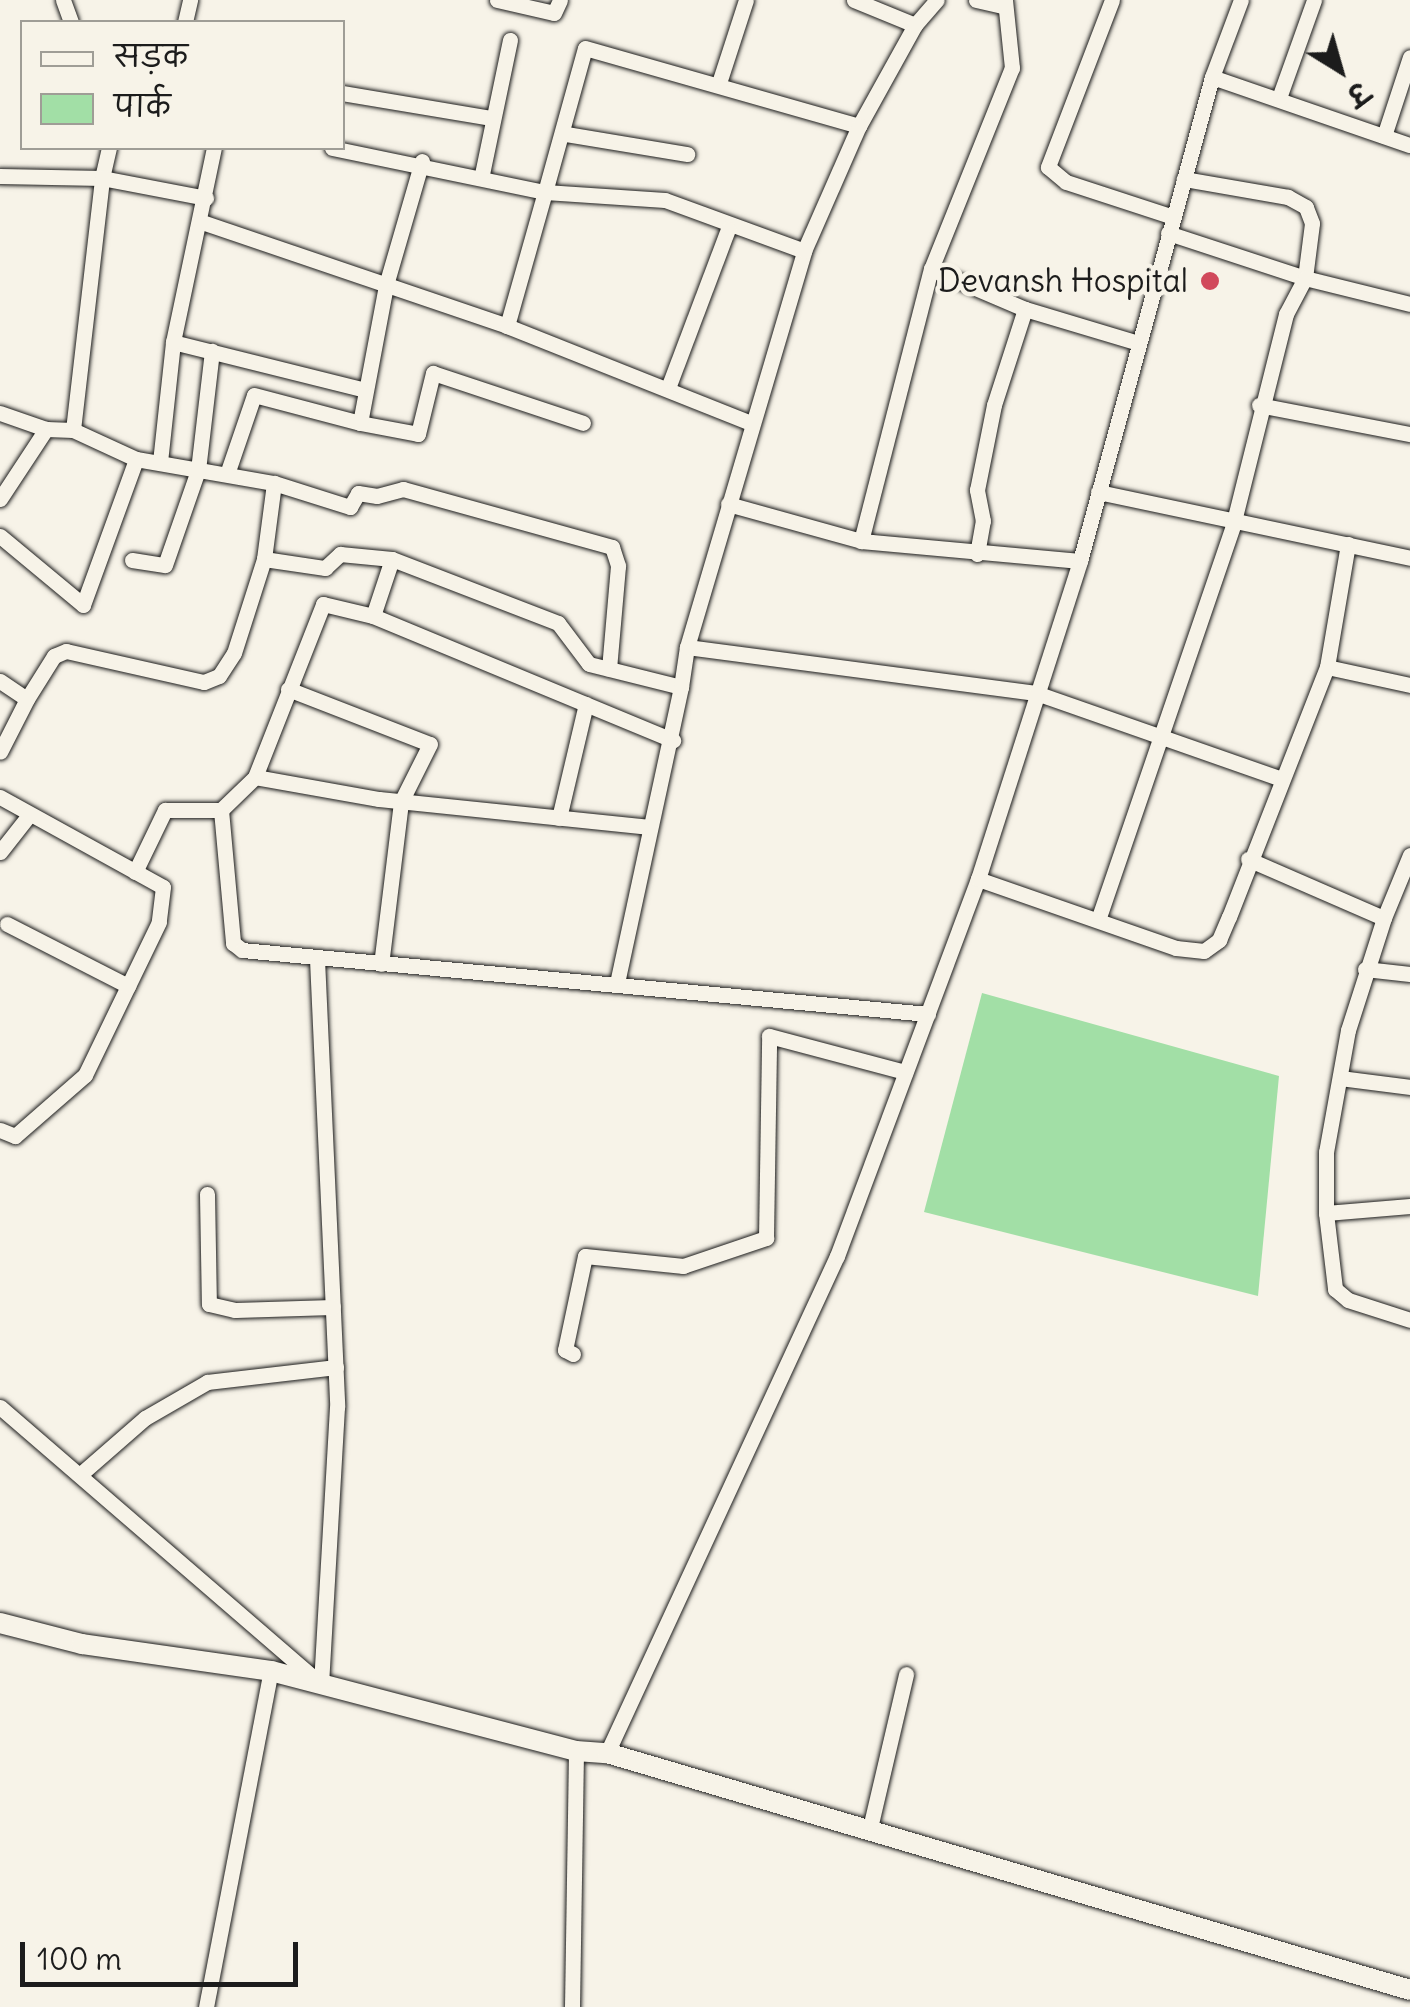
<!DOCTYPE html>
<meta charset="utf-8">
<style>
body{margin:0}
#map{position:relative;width:1410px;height:2007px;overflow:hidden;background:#f7f3e8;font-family:Delius,"Playpen Sans Deva",sans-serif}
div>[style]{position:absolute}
.green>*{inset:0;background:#a2dfa6}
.roads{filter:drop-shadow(0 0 2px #1c1c1c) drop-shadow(0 0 2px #1c1c1c)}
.street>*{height:15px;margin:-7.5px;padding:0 7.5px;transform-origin:7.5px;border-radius:7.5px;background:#f7f3e8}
.secondary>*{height:20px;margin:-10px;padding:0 10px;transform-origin:10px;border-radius:10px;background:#f7f3e8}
.dots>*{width:28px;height:28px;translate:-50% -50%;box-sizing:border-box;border:5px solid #f7f3e8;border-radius:50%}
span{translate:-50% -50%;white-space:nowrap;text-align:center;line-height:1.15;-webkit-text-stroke:9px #f7f3e8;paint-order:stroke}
.poi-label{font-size:32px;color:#1c1c1c}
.right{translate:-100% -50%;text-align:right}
.legend{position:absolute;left:20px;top:20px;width:325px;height:130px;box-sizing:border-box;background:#f7f3e8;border:2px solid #9f9d96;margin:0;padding:12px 18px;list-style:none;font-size:30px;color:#1c1c1c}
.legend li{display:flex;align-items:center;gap:20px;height:50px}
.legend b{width:50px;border:2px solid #9f9d96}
.north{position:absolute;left:1290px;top:20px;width:100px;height:100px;-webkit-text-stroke:8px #f7f3e8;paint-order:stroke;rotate:143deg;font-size:28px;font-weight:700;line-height:40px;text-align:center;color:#1c1c1c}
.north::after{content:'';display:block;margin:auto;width:35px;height:45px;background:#1c1c1c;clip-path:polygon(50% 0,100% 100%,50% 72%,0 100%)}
.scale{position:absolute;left:20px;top:1942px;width:278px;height:45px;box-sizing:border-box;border:5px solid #1c1c1c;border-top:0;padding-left:12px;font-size:30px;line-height:35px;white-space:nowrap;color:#1c1c1c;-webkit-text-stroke:8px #f7f3e8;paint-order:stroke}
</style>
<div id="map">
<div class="green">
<i style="clip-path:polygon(982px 993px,1279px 1076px,1258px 1296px,924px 1212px)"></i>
</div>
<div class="roads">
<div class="street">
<i style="left:63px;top:0;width:23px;rotate:70deg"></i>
<i style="left:497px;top:0;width:58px;rotate:12.8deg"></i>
<i style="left:554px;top:13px;width:14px;rotate:-65deg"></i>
<i style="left:854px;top:0;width:66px;rotate:22.3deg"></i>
<i style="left:976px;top:0;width:28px;rotate:13deg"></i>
<i style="left:1112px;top:0;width:179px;rotate:111deg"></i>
<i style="left:1048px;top:167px;width:23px;rotate:40deg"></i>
<i style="left:1066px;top:182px;width:113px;rotate:18.1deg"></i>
<i style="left:185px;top:22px;width:23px;rotate:-77deg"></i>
<i style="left:1212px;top:77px;width:209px;rotate:19deg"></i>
<i style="left:719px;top:83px;width:87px;rotate:-72deg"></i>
<i style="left:342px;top:93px;width:152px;rotate:9.5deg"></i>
<i style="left:1279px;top:98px;width:104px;rotate:-70.3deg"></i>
<i style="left:566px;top:134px;width:123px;rotate:9.4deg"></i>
<i style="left:1384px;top:136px;width:83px;rotate:-71.8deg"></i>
<i style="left:332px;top:148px;width:217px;rotate:11.7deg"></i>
<i style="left:545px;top:192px;width:149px;rotate:-74.5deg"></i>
<i style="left:585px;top:48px;width:285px;rotate:15.9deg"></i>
<i style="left:859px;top:126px;width:115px;rotate:-61deg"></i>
<i style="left:915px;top:25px;width:33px;rotate:-49deg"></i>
<i style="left:482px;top:174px;width:137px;rotate:-78.2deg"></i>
<i style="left:0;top:176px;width:102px;rotate:1.1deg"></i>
<i style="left:102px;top:178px;width:31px;rotate:-77deg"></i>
<i style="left:202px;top:222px;width:322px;rotate:18.8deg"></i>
<i style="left:507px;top:326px;width:263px;rotate:21.7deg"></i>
<i style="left:1168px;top:233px;width:144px;rotate:18.2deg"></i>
<i style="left:1305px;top:278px;width:55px;rotate:-82.7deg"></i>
<i style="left:1312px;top:223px;width:17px;rotate:-111deg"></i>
<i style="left:1306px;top:207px;width:21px;rotate:-151deg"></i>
<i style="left:1288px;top:197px;width:106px;rotate:-170.2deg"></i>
<i style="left:931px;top:269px;width:102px;rotate:23.1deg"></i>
<i style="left:1025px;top:309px;width:118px;rotate:16.7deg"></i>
<i style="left:507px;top:326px;width:139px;rotate:-74.2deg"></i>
<i style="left:545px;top:192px;width:120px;rotate:3.8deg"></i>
<i style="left:665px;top:200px;width:148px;rotate:20.1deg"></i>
<i style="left:173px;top:342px;width:195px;rotate:14deg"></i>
<i style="left:668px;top:388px;width:170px;rotate:-69.3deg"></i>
<i style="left:1259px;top:405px;width:154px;rotate:10.9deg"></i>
<i style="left:0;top:413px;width:49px;rotate:19.2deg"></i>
<i style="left:46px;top:429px;width:27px;rotate:2deg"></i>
<i style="left:73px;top:430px;width:254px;rotate:-83.4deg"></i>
<i style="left:102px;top:178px;width:106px;rotate:10.9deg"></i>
<i style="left:360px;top:423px;width:59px;rotate:10.7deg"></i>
<i style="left:418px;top:434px;width:63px;rotate:-76.2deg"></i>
<i style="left:433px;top:373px;width:158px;rotate:18.4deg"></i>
<i style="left:73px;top:430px;width:69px;rotate:24.7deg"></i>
<i style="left:136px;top:459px;width:140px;rotate:9.9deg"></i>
<i style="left:274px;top:483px;width:80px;rotate:17.5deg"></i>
<i style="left:350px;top:507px;width:16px;rotate:-60deg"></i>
<i style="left:358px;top:493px;width:19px;rotate:9deg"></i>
<i style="left:377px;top:496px;width:27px;rotate:-15deg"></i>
<i style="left:403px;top:489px;width:217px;rotate:15.5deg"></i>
<i style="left:612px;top:547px;width:20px;rotate:72deg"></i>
<i style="left:618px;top:566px;width:103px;rotate:95deg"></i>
<i style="left:160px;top:462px;width:121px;rotate:-83.8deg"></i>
<i style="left:173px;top:342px;width:198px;rotate:-78.1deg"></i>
<i style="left:227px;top:474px;width:83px;rotate:-71.1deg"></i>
<i style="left:254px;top:395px;width:110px;rotate:14.8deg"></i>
<i style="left:360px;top:423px;width:140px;rotate:-79.3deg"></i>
<i style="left:386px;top:285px;width:129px;rotate:-73.8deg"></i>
<i style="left:1098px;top:492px;width:319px;rotate:11.9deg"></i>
<i style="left:0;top:499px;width:84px;rotate:-56.7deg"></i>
<i style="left:728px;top:504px;width:138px;rotate:15.5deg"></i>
<i style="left:861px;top:541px;width:220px;rotate:5.2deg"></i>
<i style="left:0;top:536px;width:108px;rotate:39.7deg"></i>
<i style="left:83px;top:605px;width:155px;rotate:-70deg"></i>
<i style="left:861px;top:541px;width:281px;rotate:-75.6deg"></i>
<i style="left:931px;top:269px;width:217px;rotate:-68.1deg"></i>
<i style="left:1012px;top:68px;width:68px;rotate:-95.9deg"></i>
<i style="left:1348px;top:544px;width:125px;rotate:99.7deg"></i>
<i style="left:1327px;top:667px;width:85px;rotate:12.2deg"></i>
<i style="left:977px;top:554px;width:34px;rotate:-80deg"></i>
<i style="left:983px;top:521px;width:32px;rotate:-101deg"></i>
<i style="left:977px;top:490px;width:87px;rotate:-78.7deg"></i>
<i style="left:994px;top:405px;width:101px;rotate:-72.1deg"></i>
<i style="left:264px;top:559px;width:62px;rotate:8.4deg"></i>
<i style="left:325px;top:568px;width:21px;rotate:-43deg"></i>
<i style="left:340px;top:554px;width:52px;rotate:5.5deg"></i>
<i style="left:392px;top:559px;width:178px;rotate:21.1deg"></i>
<i style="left:558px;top:623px;width:51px;rotate:52.9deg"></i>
<i style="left:589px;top:664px;width:95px;rotate:14deg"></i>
<i style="left:681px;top:687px;width:303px;rotate:102.2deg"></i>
<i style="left:132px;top:560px;width:33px;rotate:9deg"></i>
<i style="left:165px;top:565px;width:101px;rotate:-70.8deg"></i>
<i style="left:198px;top:470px;width:120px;rotate:-83.3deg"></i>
<i style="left:373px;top:616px;width:325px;rotate:22.5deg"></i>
<i style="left:687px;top:647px;width:352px;rotate:7.5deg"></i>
<i style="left:1036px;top:693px;width:260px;rotate:19.3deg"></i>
<i style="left:0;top:681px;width:32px;rotate:34deg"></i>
<i style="left:27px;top:699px;width:59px;rotate:117deg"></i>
<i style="left:681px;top:687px;width:40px;rotate:-81.5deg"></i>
<i style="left:687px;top:647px;width:413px;rotate:-73.5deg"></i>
<i style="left:804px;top:251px;width:137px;rotate:-66.3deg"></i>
<i style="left:288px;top:689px;width:152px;rotate:21.2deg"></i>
<i style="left:430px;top:744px;width:65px;rotate:116.6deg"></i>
<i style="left:401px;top:802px;width:163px;rotate:97deg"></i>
<i style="left:27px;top:699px;width:51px;rotate:-57.9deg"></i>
<i style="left:54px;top:656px;width:13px;rotate:-23deg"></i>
<i style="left:66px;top:651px;width:141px;rotate:12.7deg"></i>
<i style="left:204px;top:682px;width:16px;rotate:-22deg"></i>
<i style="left:219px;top:676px;width:27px;rotate:-57deg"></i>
<i style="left:234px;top:653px;width:99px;rotate:-72.3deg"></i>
<i style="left:264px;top:559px;width:77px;rotate:-82.5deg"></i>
<i style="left:255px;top:777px;width:126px;rotate:10.1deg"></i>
<i style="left:379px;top:799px;width:270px;rotate:5.9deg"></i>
<i style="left:0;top:797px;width:186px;rotate:28.9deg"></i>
<i style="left:163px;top:887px;width:35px;rotate:97deg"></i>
<i style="left:159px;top:922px;width:170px;rotate:115.8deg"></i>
<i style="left:85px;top:1075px;width:93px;rotate:138.9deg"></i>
<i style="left:15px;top:1136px;width:16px;rotate:-158deg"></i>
<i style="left:221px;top:810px;width:134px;rotate:84.8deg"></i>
<i style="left:233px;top:943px;width:11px;rotate:38deg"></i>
<i style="left:242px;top:950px;width:689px;rotate:5.33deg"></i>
<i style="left:559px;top:818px;width:117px;rotate:-76.7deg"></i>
<i style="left:0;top:852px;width:47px;rotate:-51.9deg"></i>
<i style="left:1248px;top:859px;width:148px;rotate:23.5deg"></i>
<i style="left:1384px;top:918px;width:118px;rotate:107.8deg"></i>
<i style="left:1348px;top:1030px;width:124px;rotate:100.2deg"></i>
<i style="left:1326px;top:1152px;width:61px;rotate:90deg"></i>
<i style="left:1326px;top:1213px;width:77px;rotate:83.2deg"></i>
<i style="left:1335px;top:1289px;width:17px;rotate:40deg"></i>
<i style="left:1348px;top:1300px;width:65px;rotate:17.9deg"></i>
<i style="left:135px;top:872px;width:69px;rotate:-64.2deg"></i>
<i style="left:165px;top:810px;width:56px"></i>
<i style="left:221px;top:810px;width:47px;rotate:-44.1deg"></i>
<i style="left:255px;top:777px;width:186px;rotate:-68.5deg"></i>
<i style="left:323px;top:604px;width:51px;rotate:13.5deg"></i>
<i style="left:373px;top:616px;width:60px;rotate:-71.6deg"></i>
<i style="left:978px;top:879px;width:210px;rotate:19.2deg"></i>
<i style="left:1176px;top:948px;width:28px;rotate:6deg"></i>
<i style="left:1204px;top:951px;width:19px;rotate:-36deg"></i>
<i style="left:1219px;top:940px;width:25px;rotate:-67deg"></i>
<i style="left:1229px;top:917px;width:269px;rotate:-68.6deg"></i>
<i style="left:1384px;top:918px;width:68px;rotate:-67.6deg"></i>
<i style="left:1098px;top:920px;width:417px;rotate:-71.1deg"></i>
<i style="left:1233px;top:525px;width:218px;rotate:-75.9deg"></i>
<i style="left:1286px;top:314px;width:41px;rotate:-62.2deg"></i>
<i style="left:1305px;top:278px;width:108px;rotate:13.9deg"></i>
<i style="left:7px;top:924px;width:136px;rotate:27.1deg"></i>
<i style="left:317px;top:959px;width:448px;rotate:87.4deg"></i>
<i style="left:337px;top:1407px;width:277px;rotate:93.3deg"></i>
<i style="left:1365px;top:969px;width:45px;rotate:6.3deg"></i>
<i style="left:1340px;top:1078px;width:71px;rotate:7.3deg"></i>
<i style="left:207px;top:1194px;width:110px;rotate:89deg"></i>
<i style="left:209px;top:1304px;width:27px;rotate:13deg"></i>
<i style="left:235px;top:1310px;width:98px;rotate:-1.8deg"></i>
<i style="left:1326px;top:1213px;width:84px;rotate:-4.8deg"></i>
<i style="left:573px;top:1354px;width:9px;rotate:-153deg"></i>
<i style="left:565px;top:1350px;width:96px;rotate:-78deg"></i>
<i style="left:585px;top:1256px;width:99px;rotate:5.8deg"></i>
<i style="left:683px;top:1266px;width:88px;rotate:-18.6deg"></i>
<i style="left:766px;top:1238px;width:202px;rotate:-89.1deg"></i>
<i style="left:769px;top:1036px;width:141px;rotate:14.8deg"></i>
<i style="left:0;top:1407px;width:421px;rotate:40.8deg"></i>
<i style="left:83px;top:1472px;width:82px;rotate:-41.1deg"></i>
<i style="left:145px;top:1418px;width:72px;rotate:-30.1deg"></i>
<i style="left:207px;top:1382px;width:130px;rotate:-6.6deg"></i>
<i style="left:607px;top:1753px;width:548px;rotate:-65.17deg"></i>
<i style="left:837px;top:1256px;width:403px;rotate:-69.5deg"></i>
<i style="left:978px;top:879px;width:334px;rotate:-72.2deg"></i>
<i style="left:1080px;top:561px;width:502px;rotate:-74.74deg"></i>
<i style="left:1212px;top:77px;width:82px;rotate:-69.4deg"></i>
<i style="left:870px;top:1828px;width:158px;rotate:-76.8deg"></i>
<i style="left:206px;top:2007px;width:342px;rotate:-79.1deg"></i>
<i style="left:572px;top:2007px;width:256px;rotate:-89.1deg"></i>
</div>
<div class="secondary">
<i style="left:0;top:1623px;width:85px;rotate:14.4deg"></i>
<i style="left:82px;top:1644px;width:191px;rotate:8.1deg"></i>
<i style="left:271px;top:1671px;width:315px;rotate:14.7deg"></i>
<i style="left:576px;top:1751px;width:31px;rotate:4deg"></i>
<i style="left:607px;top:1753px;width:837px;rotate:16.44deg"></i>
</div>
</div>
<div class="dots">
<i style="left:1210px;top:281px;background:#d1495b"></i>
</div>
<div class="poi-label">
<span class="right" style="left:1188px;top:281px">Devansh Hospital</span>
</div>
<ul class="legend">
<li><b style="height:12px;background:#f7f3e8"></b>सड़क</li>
<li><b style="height:28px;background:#a2dfa6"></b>पार्क</li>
</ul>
<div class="north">उ</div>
<div class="scale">100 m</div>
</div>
